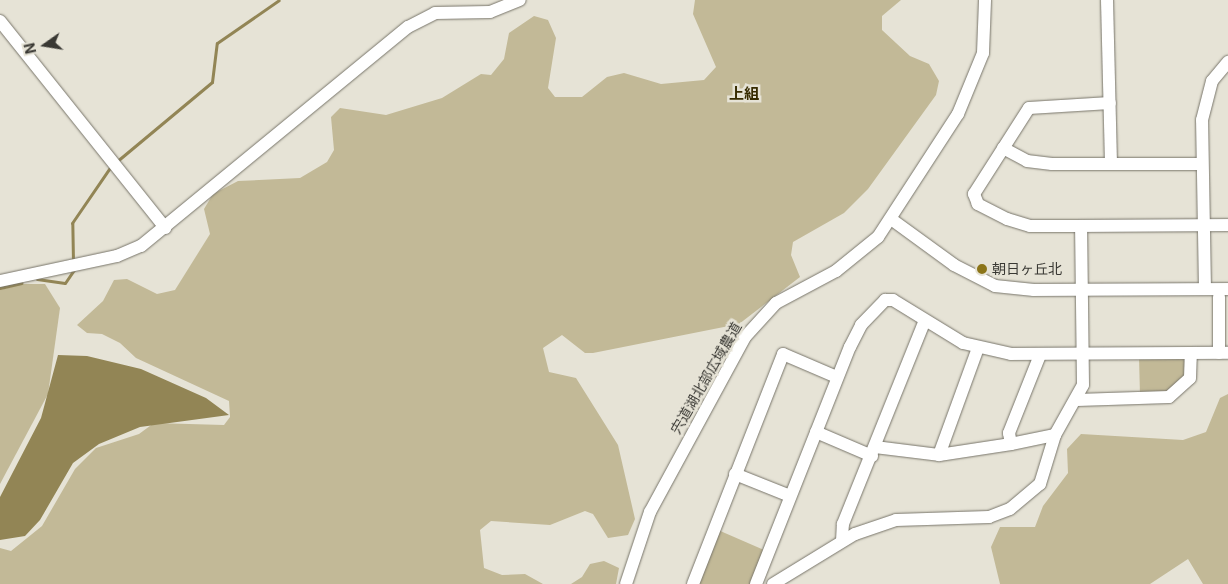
<!DOCTYPE html>
<meta charset="utf-8">
<style>
body{margin:0}
#map{position:relative;width:1228px;height:584px;overflow:hidden;background:#e6e3d6;font-family:Inter,"Noto Sans JP",sans-serif}
div>[style]{position:absolute}
.green>*{inset:0;background:#c2b997}
.water>*{inset:0;background:#928555}
.stream>*{height:3px;margin:-1.5px;padding:0 1.5px;transform-origin:1.5px;border-radius:1.5px;background:#928555}
.roads{filter:drop-shadow(0 0 1px #78756a) drop-shadow(0 0 1px #78756a)}
.minor>*{height:12px;margin:-6px;padding:0 6px;transform-origin:6px;border-radius:6px;background:#fff}
.dots>*{width:14px;height:14px;translate:-50% -50%;box-sizing:border-box;border:2px solid #e6e3d6;border-radius:50%}
span{translate:-50% -50%;white-space:nowrap;text-align:center;line-height:1.15;-webkit-text-stroke:5px #e6e3d6;paint-order:stroke}
.poi-label{font-size:14px;color:#393833}
.left{translate:0 -50%;text-align:left}
.street-label{font-size:14px;color:#393833}
.neighbourhood-label{font-size:15px;color:#362b00;font-weight:700}
.north{position:absolute;left:20px;top:20px;width:50px;height:50px;-webkit-text-stroke:4px #e6e3d6;paint-order:stroke;rotate:257deg;font-size:14px;font-weight:700;line-height:20px;text-align:center;color:#393833}
.north::after{content:'';display:block;margin:auto;width:18px;height:22px;background:#393833;clip-path:polygon(50% 0,100% 100%,50% 72%,0 100%)}
</style>
<div id="map">
<div class="green">
<i style="clip-path:polygon(695px 0,901px 0,882px 16px,882px 30px,910px 56px,929px 64px,939px 81px,936px 95px,868px 189px,844px 213px,793px 242px,791px 255px,800px 277px,739px 324px,593px 353px,585px 353px,562px 335px,543px 348px,549px 372px,576px 378px,618px 445px,635px 519px,628px 535px,608px 538px,593px 514px,585px 511px,550px 525px,491px 521px,480px 530px,484px 568px,502px 575px,525px 574px,543px 584px,0 584px,0 548px,11px 551px,42px 526px,75px 469px,96px 448px,139px 434px,154px 423px,224px 425px,230px 417px,229px 401px,136px 358px,120px 343px,102px 334px,87px 333px,77px 325px,103px 301px,114px 280px,127px 279px,157px 294px,175px 290px,210px 234px,204px 209px,213px 194px,238px 181px,300px 178px,327px 162px,334px 150px,331px 117px,340px 108px,386px 115px,442px 98px,481px 74px,491px 75px,504px 59px,509px 33px,534px 16px,548px 20px,556px 38px,548px 88px,555px 97px,582px 97px,607px 77px,624px 73px,661px 84px,704px 80px,716px 67px,693px 14px)"></i>
<i style="clip-path:polygon(23px 284px,45px 284px,60px 308px,48px 394px,0 484px,0 290px)"></i>
<i style="clip-path:polygon(1139px 357px,1182px 357px,1186px 363px,1184px 377px,1169px 393px,1140px 395px)"></i>
<i style="clip-path:polygon(1228px 394px,1228px 584px,1203px 584px,1188px 559px,1150px 584px,1000px 584px,991px 547px,1000px 527px,1035px 527px,1043px 506px,1068px 473px,1067px 449px,1081px 434px,1183px 440px,1206px 432px,1220px 398px)"></i>
<i style="clip-path:polygon(718px 530px,764px 550px,751px 584px,698px 584px)"></i>
<i style="clip-path:polygon(604px 561px,619px 568px,616px 584px,571px 584px,582px 577px,590px 564px)"></i>
</div>
<div class="water">
<i style="clip-path:polygon(58px 355px,87px 356px,141px 369px,206px 398px,229px 415px,140px 427px,99px 444px,73px 463px,40px 520px,25px 536px,0 540px,0 497px,41px 418px)"></i>
</div>
<div class="stream">
<i style="left:116px;top:162px;width:125px;rotate:-39.8deg"></i>
<i style="left:212px;top:82px;width:39px;rotate:-83deg"></i>
<i style="left:217px;top:43px;width:75px;rotate:-34.7deg"></i>
<i style="left:73px;top:262px;width:39px;rotate:-91deg"></i>
<i style="left:72px;top:223px;width:69px;rotate:-55.6deg"></i>
<i style="left:37px;top:279px;width:28px;rotate:8deg"></i>
<i style="left:65px;top:283px;width:18px;rotate:-56deg"></i>
<i style="left:0;top:288px;width:22px;rotate:-13deg"></i>
</div>
<div class="roads">
<div class="minor">
<i style="left:1107px;top:0;width:163px;rotate:88.6deg"></i>
<i style="left:0;top:21px;width:265px;rotate:51.4deg"></i>
<i style="left:1003px;top:148px;width:27px;rotate:28deg"></i>
<i style="left:1027px;top:161px;width:25px;rotate:7deg"></i>
<i style="left:1052px;top:164px;width:150px"></i>
<i style="left:891px;top:219px;width:78px;rotate:36.1deg"></i>
<i style="left:954px;top:265px;width:46px;rotate:27.1deg"></i>
<i style="left:995px;top:286px;width:39px;rotate:6deg"></i>
<i style="left:1034px;top:290px;width:194px;rotate:-0.3deg"></i>
<i style="left:1081px;top:226px;width:147px;rotate:-0.4deg"></i>
<i style="left:0;top:281px;width:120px;rotate:-12.1deg"></i>
<i style="left:117px;top:256px;width:26px;rotate:-23deg"></i>
<i style="left:141px;top:246px;width:345px;rotate:-39.4deg"></i>
<i style="left:408px;top:27px;width:30px;rotate:-27deg"></i>
<i style="left:435px;top:13px;width:55px;rotate:-1deg"></i>
<i style="left:490px;top:12px;width:32px;rotate:-22deg"></i>
<i style="left:1205px;top:289px;width:169px;rotate:-91deg"></i>
<i style="left:1202px;top:120px;width:40px;rotate:-75.6deg"></i>
<i style="left:1212px;top:81px;width:25px;rotate:-50deg"></i>
<i style="left:1219px;top:353px;width:56px;rotate:-90deg"></i>
<i style="left:1040px;top:355px;width:84px;rotate:111.7deg"></i>
<i style="left:1009px;top:433px;width:11px;rotate:80deg"></i>
<i style="left:1011px;top:444px;width:45px;rotate:-11.6deg"></i>
<i style="left:1077px;top:400px;width:92px;rotate:-1.9deg"></i>
<i style="left:1169px;top:397px;width:28px;rotate:-42deg"></i>
<i style="left:1190px;top:378px;width:24px;rotate:-88deg"></i>
<i style="left:816px;top:432px;width:61px;rotate:23.2deg"></i>
<i style="left:875px;top:447px;width:64px;rotate:7.1deg"></i>
<i style="left:939px;top:455px;width:73px;rotate:-8.7deg"></i>
<i style="left:939px;top:455px;width:114px;rotate:-70deg"></i>
<i style="left:735px;top:474px;width:59px;rotate:21.8deg"></i>
<i style="left:842px;top:541px;width:17px;rotate:-87deg"></i>
<i style="left:843px;top:524px;width:218px;rotate:-68.1deg"></i>
<i style="left:626px;top:584px;width:76px;rotate:-71.6deg"></i>
<i style="left:650px;top:512px;width:199px;rotate:-61.5deg"></i>
<i style="left:745px;top:337px;width:46px;rotate:-47.6deg"></i>
<i style="left:776px;top:303px;width:68px;rotate:-28.1deg"></i>
<i style="left:836px;top:271px;width:54px;rotate:-39deg"></i>
<i style="left:878px;top:237px;width:147px;rotate:-57deg"></i>
<i style="left:958px;top:114px;width:66px;rotate:-67.7deg"></i>
<i style="left:983px;top:53px;width:53px;rotate:-87.8deg"></i>
<i style="left:693px;top:584px;width:247px;rotate:-68.6deg"></i>
<i style="left:783px;top:354px;width:59px;rotate:23.1deg"></i>
<i style="left:756px;top:584px;width:255px;rotate:-68.4deg"></i>
<i style="left:850px;top:347px;width:25px;rotate:-63deg"></i>
<i style="left:861px;top:325px;width:35px;rotate:-46deg"></i>
<i style="left:885px;top:300px;width:8px"></i>
<i style="left:893px;top:300px;width:82px;rotate:31.6deg"></i>
<i style="left:963px;top:343px;width:49px;rotate:12.9deg"></i>
<i style="left:1011px;top:354px;width:217px;rotate:-0.3deg"></i>
<i style="left:773px;top:584px;width:96px;rotate:-31.4deg"></i>
<i style="left:855px;top:534px;width:43px;rotate:-18.9deg"></i>
<i style="left:896px;top:520px;width:93px;rotate:-1.8deg"></i>
<i style="left:989px;top:517px;width:22px;rotate:-21deg"></i>
<i style="left:1010px;top:509px;width:39px;rotate:-40deg"></i>
<i style="left:1040px;top:484px;width:51px;rotate:-73deg"></i>
<i style="left:1055px;top:435px;width:57px;rotate:-60.8deg"></i>
<i style="left:1083px;top:385px;width:159px;rotate:-90.7deg"></i>
<i style="left:1081px;top:226px;width:51px;rotate:180deg"></i>
<i style="left:1030px;top:226px;width:24px;rotate:-163deg"></i>
<i style="left:1007px;top:219px;width:33px;rotate:-153deg"></i>
<i style="left:978px;top:204px;width:11px;rotate:-112deg"></i>
<i style="left:974px;top:194px;width:102px;rotate:-57.4deg"></i>
<i style="left:1029px;top:108px;width:81px;rotate:-3.5deg"></i>
</div>
</div>
<div class="dots">
<i style="left:982px;top:269px;background:#8c7519"></i>
</div>
<div class="poi-label">
<span class="left" style="left:992px;top:269px">朝日ヶ丘北</span>
</div>
<div class="street-label">
<span style="left:706px;top:378px;rotate:-60deg">宍道湖北部広域農道</span>
</div>
<div class="neighbourhood-label">
<span style="left:744px;top:94px">上組</span>
</div>
<div class="north">N</div>
</div>
